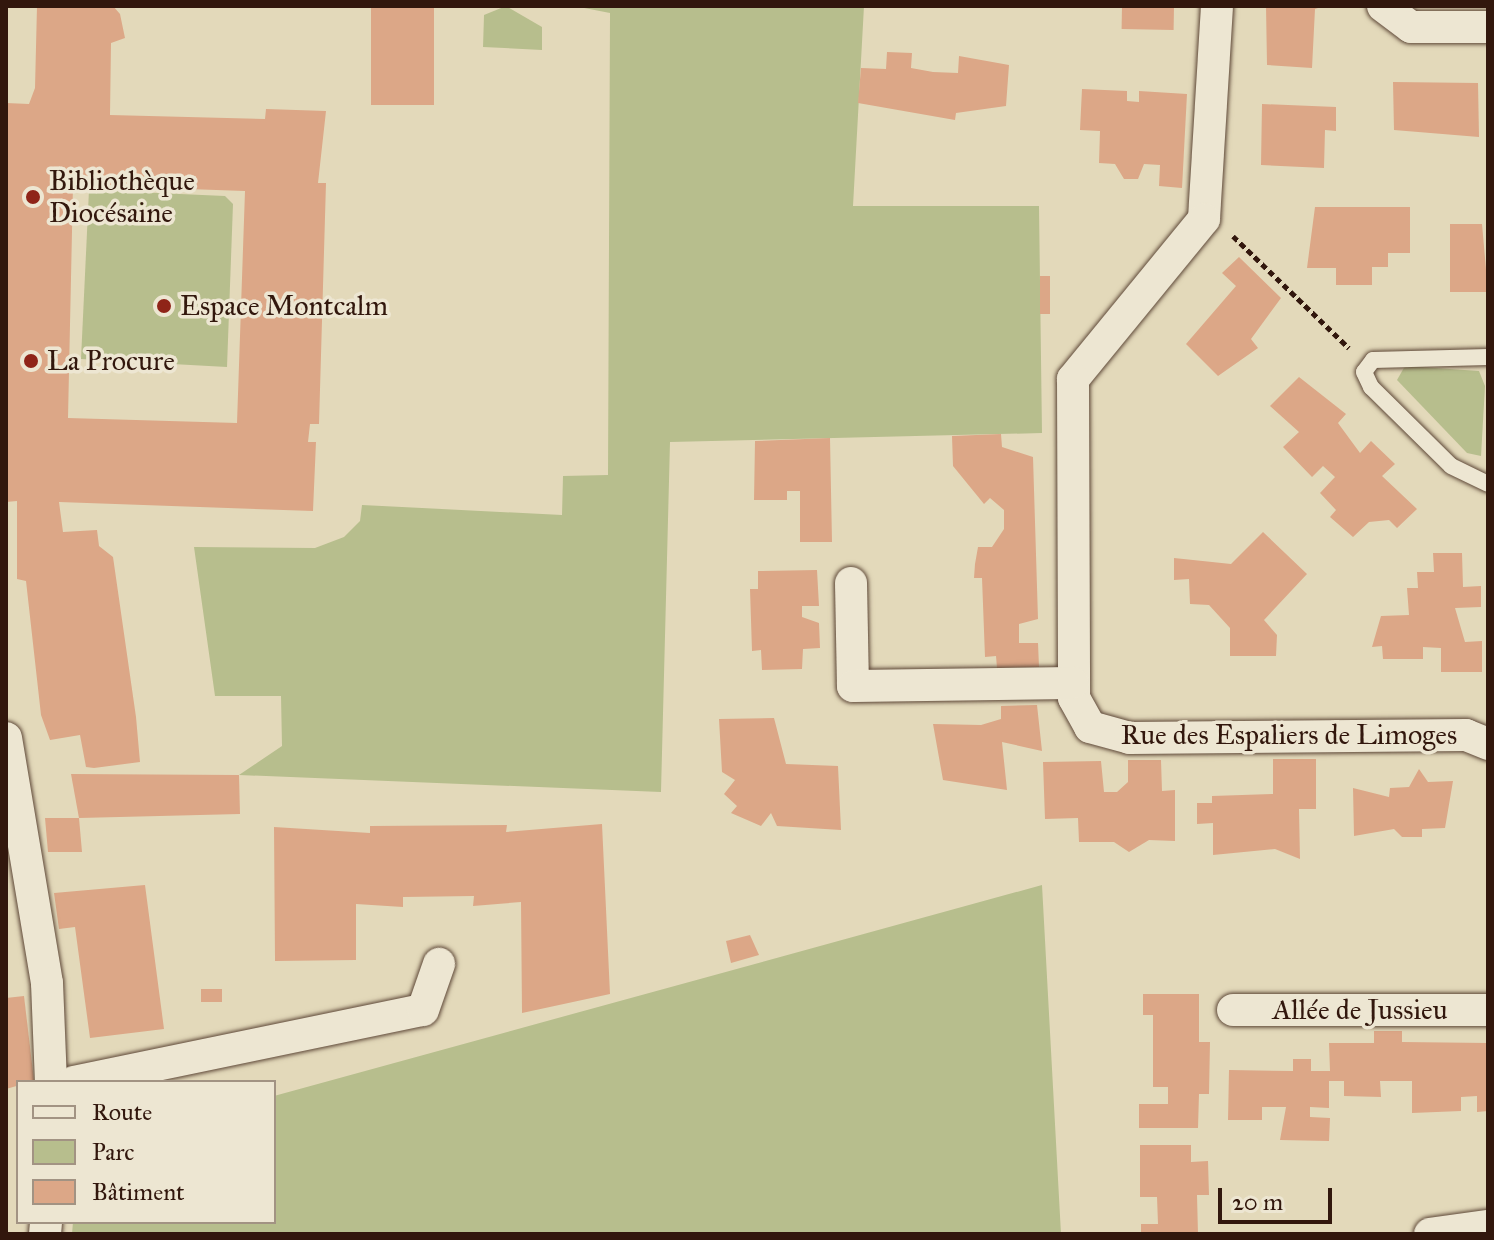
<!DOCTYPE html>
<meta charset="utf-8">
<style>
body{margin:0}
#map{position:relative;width:1494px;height:1240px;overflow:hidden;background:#e3d9ba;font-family:"IM FELL Great Primer",serif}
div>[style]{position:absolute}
.green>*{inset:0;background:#b7be8d}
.building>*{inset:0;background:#dca787;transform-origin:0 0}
.path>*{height:5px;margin-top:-2.5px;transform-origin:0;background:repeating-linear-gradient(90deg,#32170d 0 6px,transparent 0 10px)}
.roads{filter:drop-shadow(0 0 2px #5e4838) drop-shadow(0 0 2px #5e4838)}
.lane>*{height:16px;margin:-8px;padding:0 8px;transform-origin:8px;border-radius:8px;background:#ede6d2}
.street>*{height:32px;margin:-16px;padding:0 16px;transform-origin:16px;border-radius:16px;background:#ede6d2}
.dots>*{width:22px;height:22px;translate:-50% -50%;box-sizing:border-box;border:4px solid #ede6d2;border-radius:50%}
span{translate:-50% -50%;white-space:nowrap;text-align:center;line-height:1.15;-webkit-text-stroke:7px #ede6d2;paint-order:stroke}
.poi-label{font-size:28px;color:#32170d}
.left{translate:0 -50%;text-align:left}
.street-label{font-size:28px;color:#32170d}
.frame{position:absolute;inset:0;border:8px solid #32170d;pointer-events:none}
.legend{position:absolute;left:16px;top:1080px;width:260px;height:144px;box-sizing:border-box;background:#ede6d2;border:2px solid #a29383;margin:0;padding:10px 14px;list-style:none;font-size:24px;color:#32170d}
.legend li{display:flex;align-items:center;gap:16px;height:40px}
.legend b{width:40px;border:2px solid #a29383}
.scale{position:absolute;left:1218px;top:1188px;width:114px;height:36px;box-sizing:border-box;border:4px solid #32170d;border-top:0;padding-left:10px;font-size:24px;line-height:28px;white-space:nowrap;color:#32170d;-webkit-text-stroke:6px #ede6d2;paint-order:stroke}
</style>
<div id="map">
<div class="green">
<i style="clip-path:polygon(506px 6px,542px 27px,542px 50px,483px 47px,484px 15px)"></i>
<i style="clip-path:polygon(574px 6px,864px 6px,853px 206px,1039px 206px,1042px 433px,670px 442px,661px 792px,239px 775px,282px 746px,281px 696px,215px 696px,194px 547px,315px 548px,344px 537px,360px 521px,362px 505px,562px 515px,563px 476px,608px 475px,610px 13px)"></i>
<i style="clip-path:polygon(89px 190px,225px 196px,233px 204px,227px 367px,81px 359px)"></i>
<i style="clip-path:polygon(1405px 366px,1479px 371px,1485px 386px,1481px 456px,1467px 453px,1397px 380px)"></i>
<i style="clip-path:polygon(1042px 885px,1061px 1234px,72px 1234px,73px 1222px,274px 1222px,274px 1096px)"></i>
</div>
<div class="building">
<i style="clip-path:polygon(evenodd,37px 6px,113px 6px,120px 14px,125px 38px,111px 43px,110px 115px,265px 119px,266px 109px,326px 111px,318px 183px,326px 183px,319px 424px,310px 424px,308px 442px,316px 442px,313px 511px,59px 502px,63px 532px,97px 530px,99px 546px,113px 557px,136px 717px,140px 762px,94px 768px,86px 767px,80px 735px,50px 740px,41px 715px,26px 581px,17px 579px,17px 501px,6px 502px,6px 103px,29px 104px,35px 88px,37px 6px,73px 185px,245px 191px,237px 423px,68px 418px,73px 185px)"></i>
<i style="left:371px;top:6px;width:63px;height:99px"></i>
<i style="left:1122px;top:6px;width:52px;height:23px;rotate:1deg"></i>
<i style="clip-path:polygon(1266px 6px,1324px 6px,1315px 9px,1312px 68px,1267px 65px)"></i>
<i style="clip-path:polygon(887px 52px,912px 53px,911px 68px,933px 72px,958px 73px,959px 56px,1009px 65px,1006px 106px,956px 113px,955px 120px,858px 103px,861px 68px,886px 69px)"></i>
<i style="clip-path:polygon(1393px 82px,1478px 83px,1479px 137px,1394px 130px)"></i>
<i style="clip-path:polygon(1082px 89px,1127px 91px,1127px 101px,1139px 102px,1139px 91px,1187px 94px,1182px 188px,1159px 186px,1160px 165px,1144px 164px,1138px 179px,1124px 179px,1115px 164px,1099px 163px,1100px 131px,1080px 130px)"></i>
<i style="clip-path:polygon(1262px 104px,1336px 107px,1336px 131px,1325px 130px,1324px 168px,1261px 165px)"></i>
<i style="clip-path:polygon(1315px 207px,1410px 207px,1410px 253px,1388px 253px,1388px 267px,1372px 267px,1372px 285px,1336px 285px,1336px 268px,1307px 268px)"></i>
<i style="clip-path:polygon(1450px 224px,1482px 224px,1488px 292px,1450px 292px)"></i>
<i style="clip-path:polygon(1239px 257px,1281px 298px,1251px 339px,1258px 348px,1218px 376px,1186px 344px,1236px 286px,1222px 273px)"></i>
<i style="left:1040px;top:276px;width:10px;height:38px"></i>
<i style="clip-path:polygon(1299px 377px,1346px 414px,1338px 423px,1360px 453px,1371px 441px,1395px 464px,1382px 476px,1417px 509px,1397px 528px,1389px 520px,1369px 522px,1353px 537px,1330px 517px,1336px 510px,1320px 493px,1335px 477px,1323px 466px,1312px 477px,1283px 447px,1299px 432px,1270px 406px)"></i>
<i style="clip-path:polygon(1001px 434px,1002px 447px,1033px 457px,1038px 619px,1019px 624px,1019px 643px,1038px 643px,1039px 667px,997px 668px,996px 656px,985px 657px,982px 578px,974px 578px,975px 564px,978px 547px,992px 547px,1004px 529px,1004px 510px,990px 498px,984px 504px,953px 466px,952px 436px)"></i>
<i style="clip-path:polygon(830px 438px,832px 542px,800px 542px,800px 491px,787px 491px,787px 500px,754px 500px,755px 441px)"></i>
<i style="clip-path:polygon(1263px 532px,1307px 574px,1264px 620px,1277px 635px,1276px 656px,1230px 656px,1230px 628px,1209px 605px,1190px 604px,1189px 579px,1174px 580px,1174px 558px,1231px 564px)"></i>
<i style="clip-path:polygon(1433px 553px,1462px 553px,1463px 587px,1481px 586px,1481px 607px,1455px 608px,1465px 642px,1482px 641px,1482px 672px,1441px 672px,1441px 648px,1423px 647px,1423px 659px,1383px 659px,1382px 646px,1372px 647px,1381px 616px,1409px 615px,1407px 588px,1418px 588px,1417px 572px,1434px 572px)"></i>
<i style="clip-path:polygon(817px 570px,819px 606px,802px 606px,802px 617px,819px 623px,820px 648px,803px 649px,802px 669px,762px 670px,761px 650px,752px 651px,750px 589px,758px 589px,758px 571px)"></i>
<i style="clip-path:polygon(1037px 705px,1042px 751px,1002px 742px,1007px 790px,943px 780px,933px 724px,981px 725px,1001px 719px,1001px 706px)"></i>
<i style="clip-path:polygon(774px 718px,786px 764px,838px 766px,841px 830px,777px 826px,771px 813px,761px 826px,731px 813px,737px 806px,724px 794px,735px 780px,722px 772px,719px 719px)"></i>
<i style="clip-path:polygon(1273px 759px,1316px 759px,1316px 809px,1299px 809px,1300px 859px,1275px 849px,1213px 855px,1213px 823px,1197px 824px,1197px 803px,1212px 803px,1212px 796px,1273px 794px)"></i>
<i style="clip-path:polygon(1128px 760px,1161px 760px,1162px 791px,1175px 790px,1175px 841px,1149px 840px,1129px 852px,1114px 842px,1079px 842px,1078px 818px,1045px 819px,1043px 762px,1101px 761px,1104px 792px,1117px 792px,1128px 782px)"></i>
<i style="clip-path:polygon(1419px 769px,1428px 782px,1453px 781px,1445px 828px,1422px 829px,1422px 837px,1402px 837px,1394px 829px,1354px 836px,1353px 788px,1389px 797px,1390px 788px,1409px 787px)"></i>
<i style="clip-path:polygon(71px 774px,239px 775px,240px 814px,79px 818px)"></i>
<i style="clip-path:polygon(45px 818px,79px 818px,82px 852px,48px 852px)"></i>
<i style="clip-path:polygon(602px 824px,610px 994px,522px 1013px,521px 902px,473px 906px,474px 896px,403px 897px,403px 907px,356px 904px,356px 960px,275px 961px,274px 827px,370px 833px,370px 826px,507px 825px,506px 832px)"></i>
<i style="clip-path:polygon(145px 885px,164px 1029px,90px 1038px,75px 927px,59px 929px,54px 893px)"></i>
<i style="clip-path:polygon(750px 935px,759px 955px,731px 963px,726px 941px)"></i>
<i style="left:222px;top:989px;width:13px;height:21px;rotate:90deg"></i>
<i style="clip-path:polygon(1143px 994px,1199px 994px,1199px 1042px,1210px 1042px,1209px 1094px,1199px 1094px,1198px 1128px,1139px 1128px,1139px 1104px,1168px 1104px,1168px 1087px,1153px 1087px,1153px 1015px,1143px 1015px)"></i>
<i style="clip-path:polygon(24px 996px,34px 1081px,6px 1089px,6px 998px)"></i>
<i style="clip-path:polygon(1374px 1031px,1402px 1031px,1402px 1042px,1488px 1043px,1488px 1111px,1477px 1112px,1477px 1096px,1461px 1097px,1461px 1111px,1412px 1113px,1412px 1081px,1380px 1081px,1381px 1097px,1344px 1096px,1344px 1081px,1329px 1081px,1329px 1108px,1310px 1107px,1310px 1117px,1330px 1118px,1329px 1141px,1280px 1140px,1286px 1107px,1262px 1107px,1262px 1120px,1228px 1120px,1229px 1070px,1293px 1071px,1293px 1059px,1311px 1059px,1311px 1071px,1330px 1071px,1329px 1043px,1374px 1043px)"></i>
<i style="clip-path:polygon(1140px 1145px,1191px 1145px,1191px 1162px,1208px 1161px,1209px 1195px,1197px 1195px,1198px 1234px,1141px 1234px,1141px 1224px,1158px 1224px,1157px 1197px,1140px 1197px)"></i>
</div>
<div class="path">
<i style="left:1233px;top:236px;width:161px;rotate:44deg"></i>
</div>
<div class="roads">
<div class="lane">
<i style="left:1488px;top:357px;width:115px;rotate:178.5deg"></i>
<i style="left:1373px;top:360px;width:15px;rotate:127deg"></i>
<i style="left:1364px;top:372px;width:17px;rotate:65deg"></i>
<i style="left:1371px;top:387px;width:112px;rotate:44.6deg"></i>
<i style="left:1451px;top:466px;width:41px;rotate:25.9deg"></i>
</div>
<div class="street">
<i style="left:1217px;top:6px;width:213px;rotate:93.5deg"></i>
<i style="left:1204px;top:219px;width:207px;rotate:129.3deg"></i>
<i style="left:1073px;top:379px;width:319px;rotate:89.8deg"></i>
<i style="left:1074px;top:698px;width:33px;rotate:61deg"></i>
<i style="left:1090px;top:727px;width:41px;rotate:15.4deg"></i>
<i style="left:1130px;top:738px;width:336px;rotate:-0.5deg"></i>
<i style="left:1466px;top:735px;width:24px;rotate:22deg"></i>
<i style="left:1383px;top:6px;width:35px;rotate:37deg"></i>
<i style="left:1411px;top:27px;width:77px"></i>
<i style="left:851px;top:583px;width:103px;rotate:88.9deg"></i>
<i style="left:853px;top:686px;width:220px;rotate:-0.8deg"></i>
<i style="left:6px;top:738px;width:248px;rotate:80.5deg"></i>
<i style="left:47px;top:983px;width:99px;rotate:87.7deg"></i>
<i style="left:1233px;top:1010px;width:255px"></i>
<i style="left:74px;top:1082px;width:356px;rotate:-11.7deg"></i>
<i style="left:423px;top:1010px;width:49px;rotate:-70.8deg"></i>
<i style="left:45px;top:1234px;width:12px;rotate:-85deg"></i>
<i style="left:1430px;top:1234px;width:59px;rotate:-7.9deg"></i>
</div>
</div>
<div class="dots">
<i style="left:33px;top:197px;background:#8f2418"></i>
<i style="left:164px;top:306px;background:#8f2418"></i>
<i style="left:31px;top:361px;background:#8f2418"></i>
</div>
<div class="poi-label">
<span class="left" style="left:49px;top:197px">Bibliothèque<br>Diocésaine</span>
<span class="left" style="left:180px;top:306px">Espace Montcalm</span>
<span class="left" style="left:47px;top:361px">La Procure</span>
</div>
<div class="street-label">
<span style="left:1289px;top:735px">Rue des Espaliers de Limoges</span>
<span style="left:1360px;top:1010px">Allée de Jussieu</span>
</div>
<div class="frame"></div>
<ul class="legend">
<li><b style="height:10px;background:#ede6d2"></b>Route</li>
<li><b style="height:22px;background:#b7be8d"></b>Parc</li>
<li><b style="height:22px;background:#dca787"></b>Bâtiment</li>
</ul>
<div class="scale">20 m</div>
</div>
